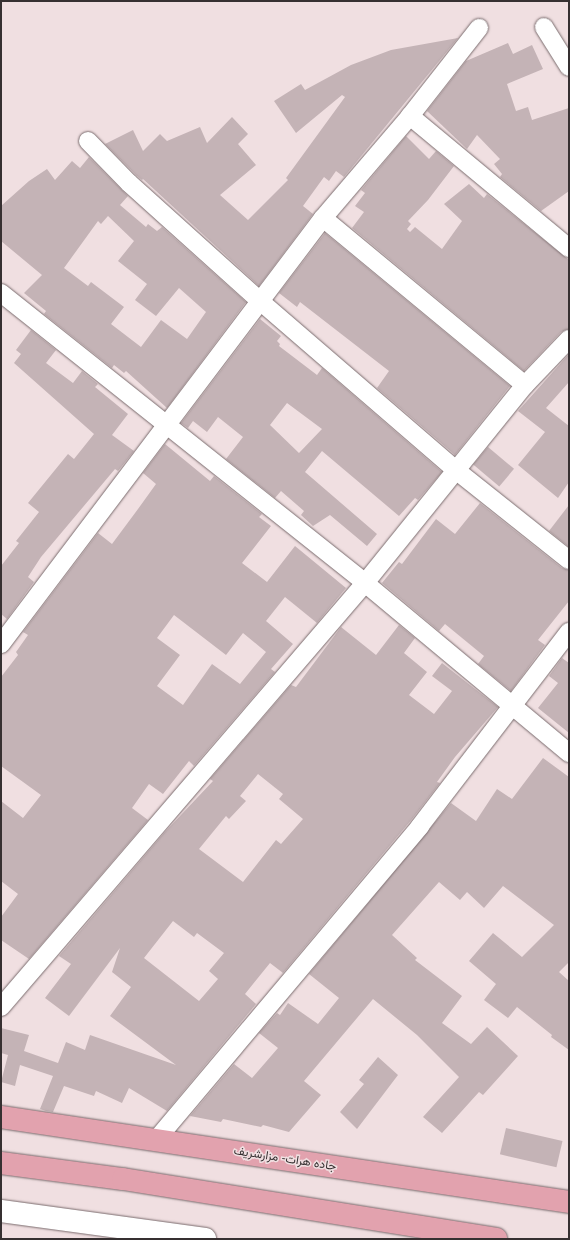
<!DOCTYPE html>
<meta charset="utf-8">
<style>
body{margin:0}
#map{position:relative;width:570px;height:1240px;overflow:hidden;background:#f0dfe1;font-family:Arial,Vazirmatn,sans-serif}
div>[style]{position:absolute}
.building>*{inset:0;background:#c4b3b6;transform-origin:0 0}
.roads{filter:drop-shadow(0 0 1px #7a6c6e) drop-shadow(0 0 1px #7a6c6e)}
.minor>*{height:18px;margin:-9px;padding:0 9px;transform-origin:9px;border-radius:9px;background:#fff}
.tertiary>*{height:22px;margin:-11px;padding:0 11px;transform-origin:11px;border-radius:11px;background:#fff}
.trunk>*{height:22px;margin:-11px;padding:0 11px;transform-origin:11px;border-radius:11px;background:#e2a2ae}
span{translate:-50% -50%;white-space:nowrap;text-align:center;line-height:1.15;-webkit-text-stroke:3px #f0dfe1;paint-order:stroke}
.street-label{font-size:12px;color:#363031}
.frame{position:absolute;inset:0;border:2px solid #363031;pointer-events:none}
</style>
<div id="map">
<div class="building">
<i style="clip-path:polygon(458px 38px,344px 177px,336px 171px,329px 181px,324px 177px,303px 206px,313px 214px,259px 286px,143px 179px,142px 180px,136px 175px,105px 144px,133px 130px,143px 151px,160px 134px,167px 141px,200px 127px,207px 143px,232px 117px,248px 134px,238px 144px,256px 165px,220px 195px,248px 220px,288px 180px,286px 178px,345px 97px,342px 95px,296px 133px,274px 101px,301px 84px,305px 90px,351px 65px,391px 50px)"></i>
<i style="clip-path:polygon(508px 43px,513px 54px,532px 45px,543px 69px,507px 84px,516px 111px,528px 107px,532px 120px,569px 108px,569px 191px,541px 211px,500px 177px,502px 174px,494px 164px,500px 159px,477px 135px,467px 149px,427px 111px,466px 61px)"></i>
<i style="clip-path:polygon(406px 136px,429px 159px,436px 151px,454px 166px,428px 200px,408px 221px,411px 224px,407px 229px,410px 232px,415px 227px,442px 249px,462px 221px,444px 204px,469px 184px,484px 198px,487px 194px,569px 260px,569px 329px,561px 332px,524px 371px,352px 228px,364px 212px,355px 206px,365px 193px,361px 190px)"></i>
<i style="clip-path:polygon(evenodd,89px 157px,128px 196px,120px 205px,146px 227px,148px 224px,157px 231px,162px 227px,246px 302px,167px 408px,126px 371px,124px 373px,114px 365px,112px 368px,44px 314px,46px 311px,24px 293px,42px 275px,1px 241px,1px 206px,29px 181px,47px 169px,55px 180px,72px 161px,80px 168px,89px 157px,108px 216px,134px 241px,118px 261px,147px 284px,135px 300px,156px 316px,179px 288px,206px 312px,187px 339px,161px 320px,141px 347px,111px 324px,124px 307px,91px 282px,88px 286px,64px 268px,98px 221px,101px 224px,108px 216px)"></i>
<i style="clip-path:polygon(325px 233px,510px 386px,455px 455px,377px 388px,389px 371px,300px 302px,297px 307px,279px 293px)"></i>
<i style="clip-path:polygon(evenodd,260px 319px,281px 336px,277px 341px,280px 344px,279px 346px,317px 375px,322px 368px,442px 472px,418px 500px,415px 498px,399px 516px,322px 451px,305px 472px,377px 534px,367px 546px,330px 515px,313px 526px,301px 515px,304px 511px,281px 491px,275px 498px,226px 459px,243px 437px,218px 417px,207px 432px,193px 421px,188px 428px,181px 423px,260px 319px,287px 403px,322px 429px,299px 453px,270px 425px,287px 403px)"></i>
<i style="clip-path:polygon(31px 330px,56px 350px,46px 363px,73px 383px,82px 371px,98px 384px,95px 387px,128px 414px,112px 435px,134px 451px,118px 471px,115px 469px,41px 557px,28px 577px,34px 582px,7px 619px,1px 614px,1px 566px,19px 543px,16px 541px,39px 512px,28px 503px,68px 454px,74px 459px,94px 434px,14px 363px,21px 354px,16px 350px)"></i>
<i style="clip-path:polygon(569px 354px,569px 382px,546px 408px,569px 426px,569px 482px,558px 498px,518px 465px,545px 432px,518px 411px)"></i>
<i style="clip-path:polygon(evenodd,165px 444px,210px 481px,214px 476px,262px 514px,259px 517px,271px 526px,242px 563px,267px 582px,295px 546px,346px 588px,317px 623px,285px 597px,266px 621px,293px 644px,271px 669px,275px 672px,194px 766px,189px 761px,163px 794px,149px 784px,132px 808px,148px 820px,29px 959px,1px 940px,1px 917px,18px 894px,1px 881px,1px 801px,23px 818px,41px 795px,1px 766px,1px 677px,18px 655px,16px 652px,28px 635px,23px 632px,98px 533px,112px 544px,138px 509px,156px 484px,143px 473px,165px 444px,174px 615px,226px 655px,243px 633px,266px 652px,240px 684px,212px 664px,183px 705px,157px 686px,180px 655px,157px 638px,174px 615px)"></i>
<i style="left:488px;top:447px;width:34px;height:23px;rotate:40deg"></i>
<i style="clip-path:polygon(480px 503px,562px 568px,569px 570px,569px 601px,538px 640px,545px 645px,511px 691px,478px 664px,484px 656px,445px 624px,439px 631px,382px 583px,399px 562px,402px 564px,436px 519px,455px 534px)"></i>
<i style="clip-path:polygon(569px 505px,569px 547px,549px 531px)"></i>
<i style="clip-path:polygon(evenodd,399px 625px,415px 638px,404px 653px,427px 672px,409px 695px,434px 714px,452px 691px,432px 676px,442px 663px,498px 707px,455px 757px,437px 782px,440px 783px,412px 819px,283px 973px,270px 963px,245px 994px,256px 1004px,167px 1111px,129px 1088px,122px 1103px,96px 1091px,94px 1096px,64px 1086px,53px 1112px,46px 1111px,40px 1109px,53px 1076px,20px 1065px,15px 1086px,1px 1082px,8px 1055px,1px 1053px,1px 1028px,29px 1035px,24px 1051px,58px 1063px,66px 1042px,85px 1050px,90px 1035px,176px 1065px,110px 1016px,131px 987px,112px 972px,120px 948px,69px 1016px,45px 998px,71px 964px,59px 956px,164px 833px,213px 781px,210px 779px,291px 685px,296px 687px,341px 627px,376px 655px,399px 625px,258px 774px,283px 794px,279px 799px,303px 819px,281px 844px,276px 840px,243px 882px,199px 849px,226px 816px,229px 819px,246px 801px,240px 796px,258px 774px,399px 625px,173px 921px,194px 937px,197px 933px,224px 953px,209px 971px,218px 979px,199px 1001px,144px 958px,173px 921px)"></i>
<i style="clip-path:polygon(562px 658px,569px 663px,569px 733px,538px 708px,558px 683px,549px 676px)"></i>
<i style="clip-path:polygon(543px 758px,569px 777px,569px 962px,559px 972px,569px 981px,569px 1050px,551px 1037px,552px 1035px,517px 1007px,508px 1018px,484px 1000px,496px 984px,469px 961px,493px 933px,522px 957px,554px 925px,503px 886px,484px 908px,467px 892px,460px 900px,439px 882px,392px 935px,417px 958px,415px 960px,462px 996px,442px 1023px,471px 1044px,487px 1027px,518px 1056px,483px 1095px,479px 1092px,442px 1133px,423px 1117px,459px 1077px,417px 1035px,373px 999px,304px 1081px,321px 1095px,289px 1132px,263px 1125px,261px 1127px,223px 1119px,221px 1122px,190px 1116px,234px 1064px,252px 1078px,278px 1048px,259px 1033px,277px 1013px,280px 1015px,288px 1003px,318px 1024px,339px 998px,309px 974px,451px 803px,476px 821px,497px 789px,512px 799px)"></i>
<i style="clip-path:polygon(378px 1057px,398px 1075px,357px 1129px,340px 1112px,364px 1084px,359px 1080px)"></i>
<i style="left:506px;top:1128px;width:58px;height:27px;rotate:13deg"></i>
</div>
<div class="roads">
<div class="minor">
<i style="left:544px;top:27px;width:47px;rotate:58deg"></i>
<i style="left:410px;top:116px;width:207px;rotate:39.7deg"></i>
<i style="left:88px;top:141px;width:59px;rotate:45.7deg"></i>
<i style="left:129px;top:183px;width:176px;rotate:42deg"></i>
<i style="left:260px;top:301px;width:260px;rotate:40.8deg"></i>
<i style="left:457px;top:471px;width:143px;rotate:38.5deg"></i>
<i style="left:323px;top:218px;width:262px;rotate:39.6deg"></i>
<i style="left:1px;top:293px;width:465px;rotate:38.5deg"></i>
<i style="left:365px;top:583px;width:266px;rotate:39.8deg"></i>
<i style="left:1px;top:644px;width:534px;rotate:-52.92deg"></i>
<i style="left:323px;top:218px;width:134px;rotate:-49.5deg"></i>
<i style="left:410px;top:116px;width:112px;rotate:-51.9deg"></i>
<i style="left:1px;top:1007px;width:559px;rotate:-49.35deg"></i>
<i style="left:365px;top:583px;width:255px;rotate:-51.1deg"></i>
<i style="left:525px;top:385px;width:64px;rotate:-46.3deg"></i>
<i style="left:156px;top:1140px;width:410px;rotate:-49.9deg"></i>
<i style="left:420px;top:826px;width:245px;rotate:-52.5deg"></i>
</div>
<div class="tertiary">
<i style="left:1px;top:1211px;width:206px;rotate:7.8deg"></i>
</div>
<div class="trunk">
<i style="left:1px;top:1117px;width:574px;rotate:8.51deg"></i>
<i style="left:1px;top:1163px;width:123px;rotate:7.5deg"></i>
<i style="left:123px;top:1179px;width:378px;rotate:9.1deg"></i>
</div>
</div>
<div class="street-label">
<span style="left:285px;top:1159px;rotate:9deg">جاده هرات- مزارشریف</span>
</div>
<div class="frame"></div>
</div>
